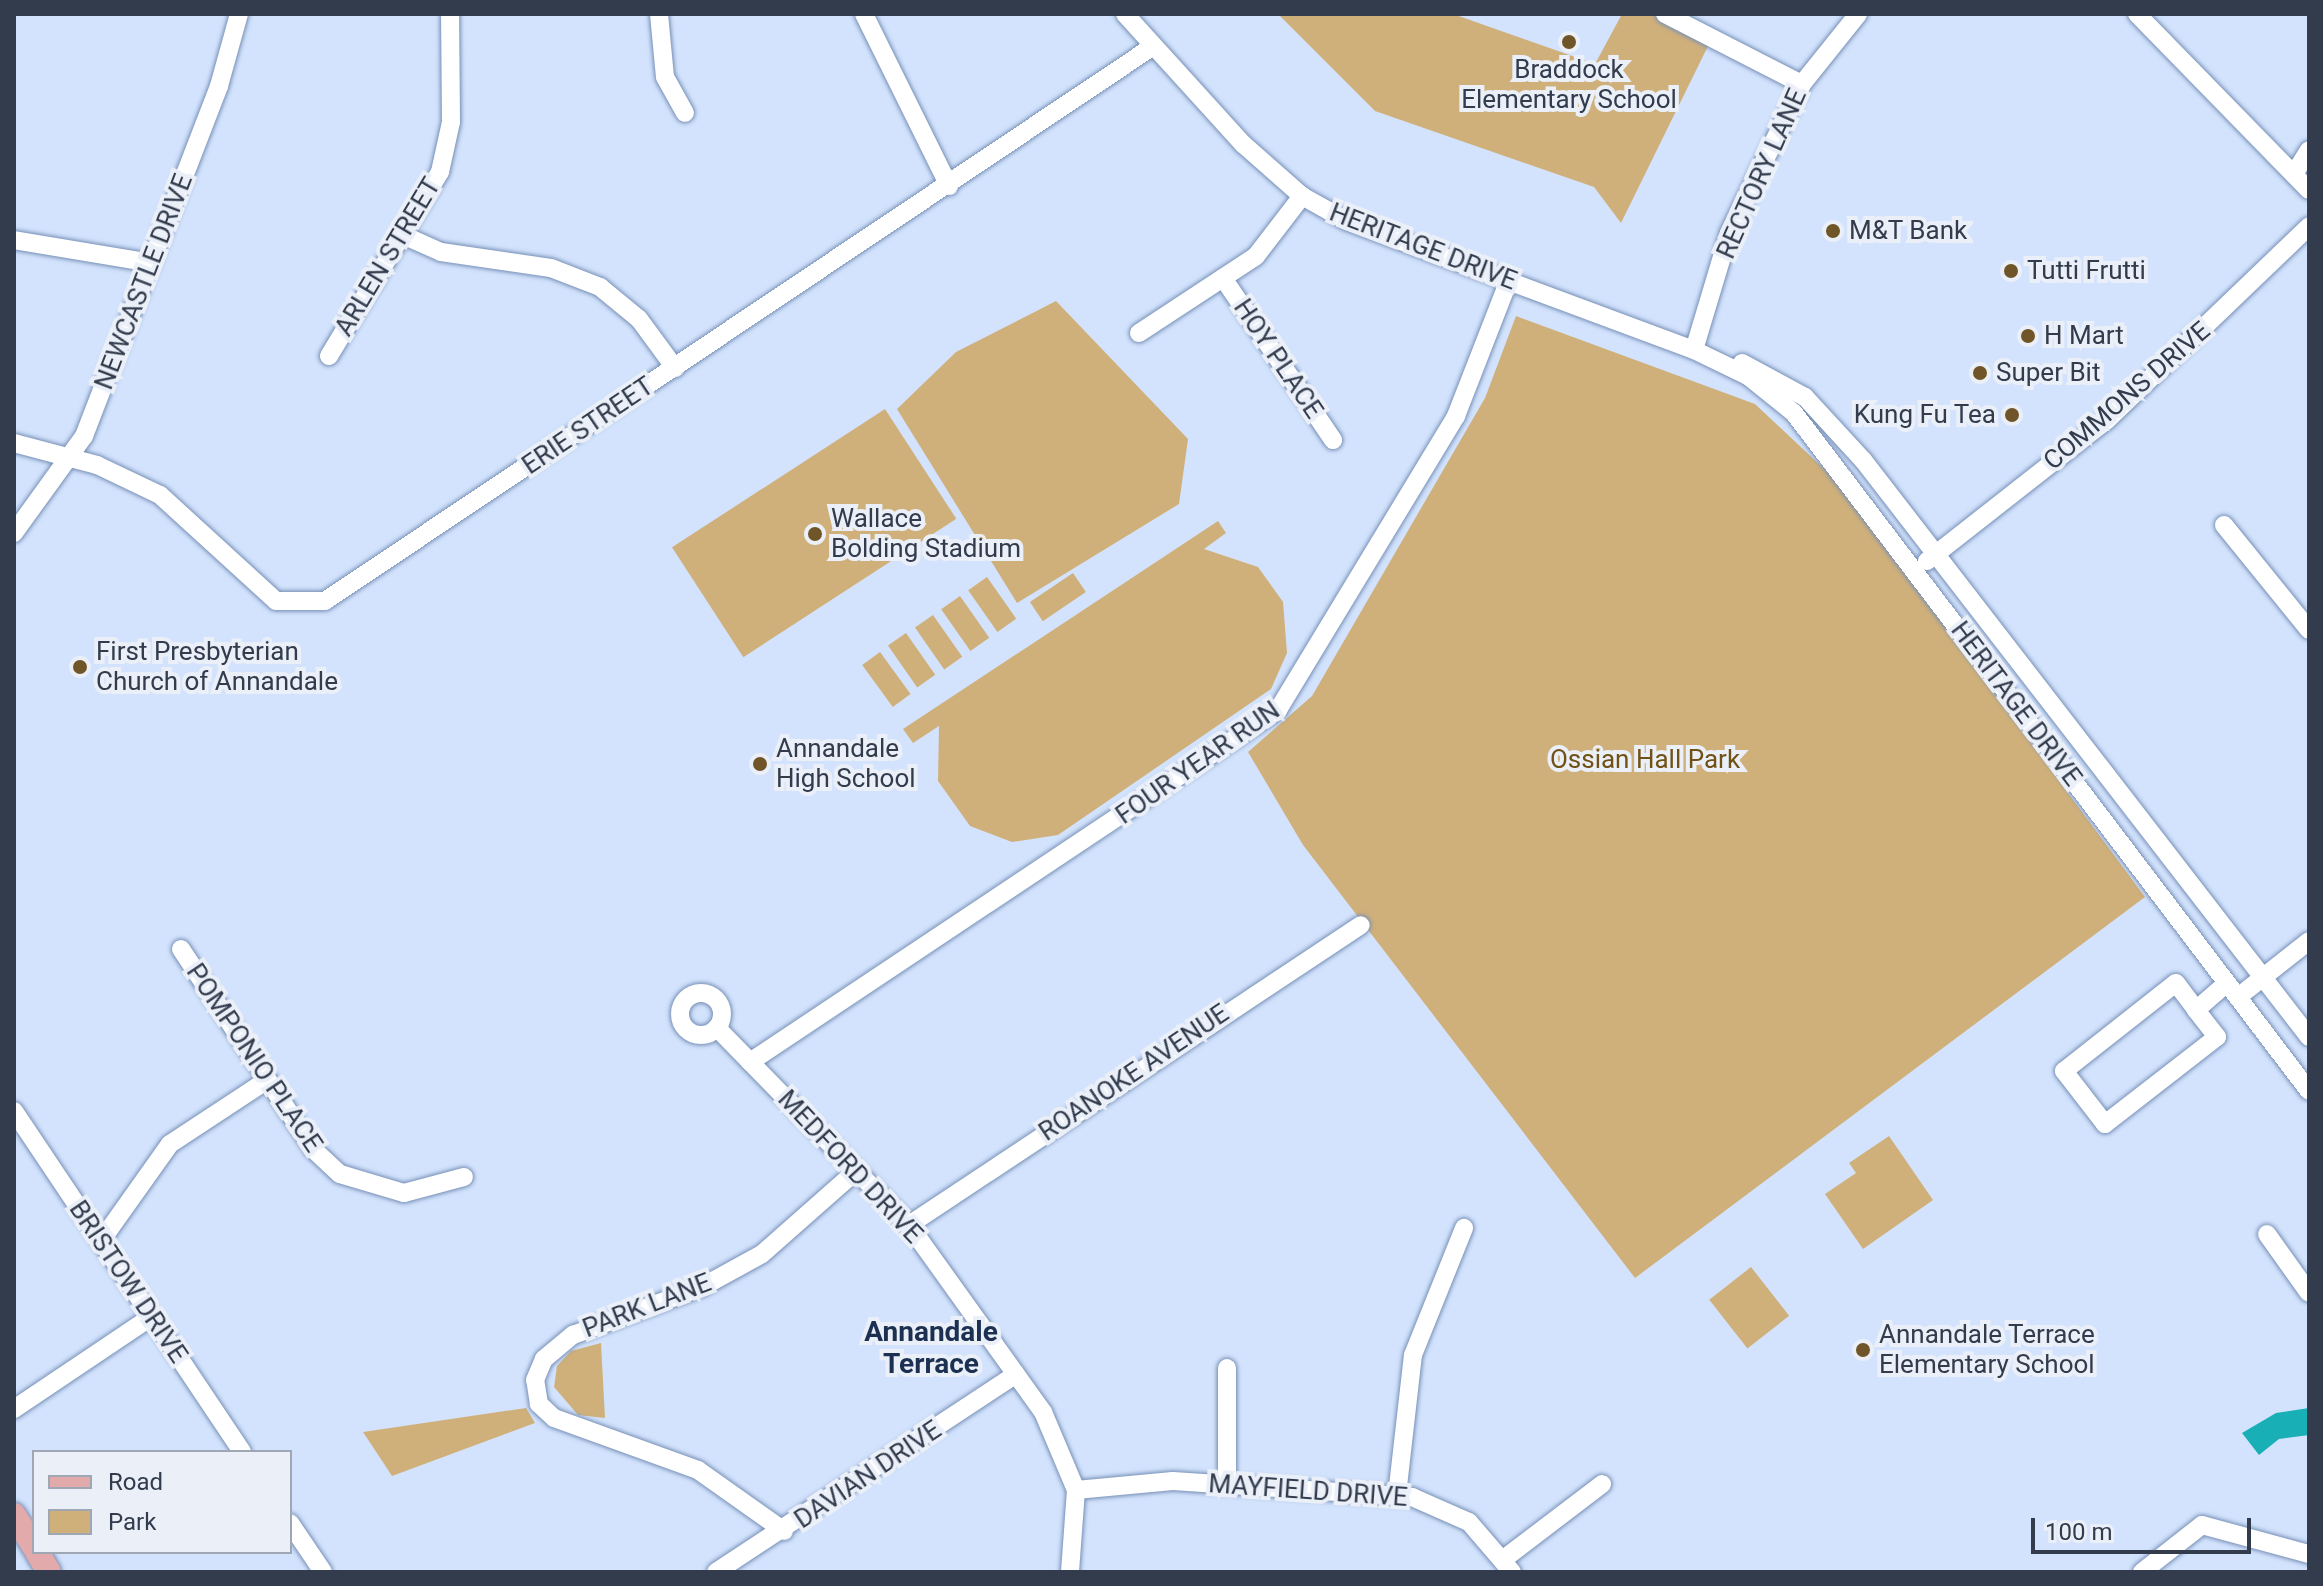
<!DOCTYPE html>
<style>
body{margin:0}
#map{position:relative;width:2323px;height:1586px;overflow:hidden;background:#d3e3fd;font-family:Roboto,sans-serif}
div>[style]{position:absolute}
.green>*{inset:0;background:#d0b07a;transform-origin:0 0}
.water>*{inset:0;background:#19afb6}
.roads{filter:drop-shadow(0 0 2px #7790b7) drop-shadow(0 0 2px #7790b7)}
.minor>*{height:18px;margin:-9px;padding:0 9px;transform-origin:9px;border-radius:9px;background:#fff}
.minor>.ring{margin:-9px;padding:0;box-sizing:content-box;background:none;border:18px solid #fff;border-radius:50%}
.major>*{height:24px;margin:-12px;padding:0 12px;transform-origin:12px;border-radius:12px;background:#e2aaab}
.dots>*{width:22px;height:22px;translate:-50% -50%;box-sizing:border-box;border:4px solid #eaeff8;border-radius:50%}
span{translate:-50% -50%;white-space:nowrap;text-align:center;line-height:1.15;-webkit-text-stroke:8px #eaeff8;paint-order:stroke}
.poi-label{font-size:26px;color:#323c4d}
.left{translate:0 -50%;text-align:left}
.right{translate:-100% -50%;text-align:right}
.street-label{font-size:26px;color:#323c4d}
.park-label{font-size:26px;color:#715114}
.neighbourhood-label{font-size:28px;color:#1c3152;font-weight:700}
.frame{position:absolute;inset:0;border:16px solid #323c4d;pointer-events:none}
.legend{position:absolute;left:32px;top:1450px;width:260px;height:104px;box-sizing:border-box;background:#eaeff8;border:2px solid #a0a7b4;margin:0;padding:10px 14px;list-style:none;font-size:24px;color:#323c4d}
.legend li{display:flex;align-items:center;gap:16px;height:40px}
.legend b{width:40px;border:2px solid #a0a7b4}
.scale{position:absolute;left:2031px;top:1518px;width:220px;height:36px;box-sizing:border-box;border:4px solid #323c4d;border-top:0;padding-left:10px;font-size:24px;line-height:28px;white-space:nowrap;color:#323c4d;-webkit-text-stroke:6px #eaeff8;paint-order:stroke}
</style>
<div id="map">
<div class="green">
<i style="clip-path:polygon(1278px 14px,1453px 14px,1595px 64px,1622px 14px,1663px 14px,1710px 42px,1621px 223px,1594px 187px,1375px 111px)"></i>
<i style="clip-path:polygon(1056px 301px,1188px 439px,1179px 504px,1017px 603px,897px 409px,956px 352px)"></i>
<i style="clip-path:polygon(1516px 316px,1755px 404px,1837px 481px,2145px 897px,1635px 1278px,1303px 845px,1248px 752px,1312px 696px,1485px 398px)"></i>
<i style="left:885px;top:409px;width:131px;height:254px;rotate:57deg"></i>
<i style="clip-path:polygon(1218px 521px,1226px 533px,1204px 549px,1258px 567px,1283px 602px,1287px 653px,1271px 689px,1058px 835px,1012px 842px,970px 826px,938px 781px,939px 726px,913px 743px,903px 729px)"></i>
<i style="left:1073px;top:573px;width:23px;height:52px;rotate:56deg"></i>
<i style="left:987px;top:577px;width:51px;height:23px;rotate:55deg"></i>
<i style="left:960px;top:596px;width:51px;height:23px;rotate:55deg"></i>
<i style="left:933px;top:615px;width:51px;height:22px;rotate:55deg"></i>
<i style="left:906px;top:633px;width:51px;height:22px;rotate:55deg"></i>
<i style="left:880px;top:652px;width:52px;height:22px;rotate:54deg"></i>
<i style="clip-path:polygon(1889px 1136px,1933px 1200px,1863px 1249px,1825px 1194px,1856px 1173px,1849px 1163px)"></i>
<i style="left:1751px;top:1267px;width:62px;height:53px;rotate:52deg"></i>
<i style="clip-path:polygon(601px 1343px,605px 1418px,578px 1415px,554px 1387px,557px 1366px,571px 1351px)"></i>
<i style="clip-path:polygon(526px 1408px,535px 1423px,392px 1476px,363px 1432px)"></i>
</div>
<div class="water">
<i style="clip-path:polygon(2309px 1408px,2309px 1435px,2279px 1439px,2259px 1455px,2242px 1433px,2276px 1413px)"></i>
</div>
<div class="roads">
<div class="minor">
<i style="left:659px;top:14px;width:63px;rotate:84.6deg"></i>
<i style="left:665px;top:77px;width:41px;rotate:60.9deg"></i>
<i style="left:864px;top:14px;width:192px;rotate:63.7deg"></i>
<i style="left:1125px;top:14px;width:176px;rotate:47.8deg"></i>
<i style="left:1243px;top:144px;width:79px;rotate:41.4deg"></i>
<i style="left:1302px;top:196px;width:51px;rotate:29.1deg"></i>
<i style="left:1347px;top:221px;width:370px;rotate:20.4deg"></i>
<i style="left:1694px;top:350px;width:60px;rotate:25.7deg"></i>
<i style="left:1748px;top:376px;width:59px;rotate:38.8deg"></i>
<i style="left:1794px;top:413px;width:851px;rotate:52.78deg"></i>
<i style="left:1665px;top:14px;width:154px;rotate:27.1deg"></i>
<i style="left:2137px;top:14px;width:246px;rotate:45.7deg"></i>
<i style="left:2294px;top:174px;width:28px;rotate:-58deg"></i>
<i style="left:405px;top:236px;width:39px;rotate:24deg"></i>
<i style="left:441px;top:252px;width:111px;rotate:8.3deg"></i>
<i style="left:551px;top:268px;width:53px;rotate:21.2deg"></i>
<i style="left:600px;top:287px;width:50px;rotate:39.4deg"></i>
<i style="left:639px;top:319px;width:61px;rotate:53.7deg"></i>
<i style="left:14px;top:240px;width:139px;rotate:9.5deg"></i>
<i style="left:1223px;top:278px;width:196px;rotate:55.8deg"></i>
<i style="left:1139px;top:333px;width:140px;rotate:-33.3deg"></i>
<i style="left:1256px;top:256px;width:76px;rotate:-52.5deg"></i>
<i style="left:1694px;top:350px;width:122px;rotate:-73.3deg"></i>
<i style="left:1729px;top:233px;width:166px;rotate:-63.9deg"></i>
<i style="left:1802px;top:84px;width:90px;rotate:-51.3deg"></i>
<i style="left:329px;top:356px;width:215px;rotate:-58.9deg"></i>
<i style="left:440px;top:172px;width:51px;rotate:-77.6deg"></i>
<i style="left:451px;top:122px;width:108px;rotate:-90.5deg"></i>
<i style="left:1742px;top:363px;width:72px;rotate:28.4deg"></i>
<i style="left:1805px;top:397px;width:86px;rotate:47.4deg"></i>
<i style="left:1863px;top:460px;width:729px;rotate:52.3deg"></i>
<i style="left:14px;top:443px;width:86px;rotate:14.8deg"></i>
<i style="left:97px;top:465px;width:70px;rotate:25.5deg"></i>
<i style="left:160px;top:495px;width:157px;rotate:42.4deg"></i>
<i style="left:276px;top:601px;width:49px"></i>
<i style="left:325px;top:601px;width:995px;rotate:-33.82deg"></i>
<i style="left:2224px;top:525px;width:135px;rotate:51deg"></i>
<i style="left:14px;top:533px;width:120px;rotate:-54.2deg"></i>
<i style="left:84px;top:436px;width:375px;rotate:-68.9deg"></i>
<i style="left:219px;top:86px;width:75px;rotate:-74.5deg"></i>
<i style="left:1927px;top:561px;width:229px;rotate:-38.1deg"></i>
<i style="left:2107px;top:420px;width:280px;rotate:-43.8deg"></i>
<i style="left:181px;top:949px;width:241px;rotate:56.5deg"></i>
<i style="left:314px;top:1150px;width:35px;rotate:43deg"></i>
<i style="left:340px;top:1174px;width:67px;rotate:16.5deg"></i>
<i style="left:404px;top:1193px;width:62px;rotate:-14.9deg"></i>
<i class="ring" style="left:680px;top:993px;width:24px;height:24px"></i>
<i style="left:2238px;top:997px;width:90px;rotate:-38.3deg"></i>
<i style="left:2196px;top:1010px;width:34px;rotate:52deg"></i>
<i style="left:2217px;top:1037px;width:142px;rotate:142.2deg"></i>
<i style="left:2105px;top:1124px;width:67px;rotate:-127.7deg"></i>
<i style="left:2064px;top:1071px;width:142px;rotate:-38.2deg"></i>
<i style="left:2176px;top:983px;width:34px;rotate:53deg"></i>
<i style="left:2196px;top:1010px;width:41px;rotate:-41.1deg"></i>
<i style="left:717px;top:1028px;width:275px;rotate:45.7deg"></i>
<i style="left:909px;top:1225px;width:230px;rotate:54.4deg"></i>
<i style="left:1043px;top:1412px;width:85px;rotate:67.1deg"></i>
<i style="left:1076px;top:1490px;width:82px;rotate:94.2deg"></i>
<i style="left:750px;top:1062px;width:635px;rotate:-33.69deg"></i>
<i style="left:1278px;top:710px;width:344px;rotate:-58.8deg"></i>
<i style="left:1456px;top:416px;width:146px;rotate:-68.7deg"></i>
<i style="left:14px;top:1111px;width:410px;rotate:56.2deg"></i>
<i style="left:909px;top:1225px;width:542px;rotate:-33.57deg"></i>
<i style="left:2267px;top:1234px;width:72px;rotate:54.6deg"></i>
<i style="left:101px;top:1241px;width:119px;rotate:-54.6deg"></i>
<i style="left:170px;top:1144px;width:116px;rotate:-33.4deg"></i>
<i style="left:14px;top:1409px;width:165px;rotate:-33.9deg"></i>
<i style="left:1227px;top:1484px;width:116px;rotate:-90deg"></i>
<i style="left:1076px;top:1490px;width:97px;rotate:-5.3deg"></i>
<i style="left:1173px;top:1481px;width:240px;rotate:3.8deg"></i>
<i style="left:1412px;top:1497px;width:62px;rotate:23.7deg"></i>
<i style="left:1469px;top:1522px;width:66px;rotate:49.3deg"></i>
<i style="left:1397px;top:1495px;width:141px;rotate:-83.5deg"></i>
<i style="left:1413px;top:1355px;width:137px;rotate:-68.1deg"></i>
<i style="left:290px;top:1523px;width:59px;rotate:56deg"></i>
<i style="left:784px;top:1531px;width:105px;rotate:-144.7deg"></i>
<i style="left:698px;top:1470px;width:153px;rotate:-160.1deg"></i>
<i style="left:554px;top:1418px;width:21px;rotate:-137deg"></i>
<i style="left:539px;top:1404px;width:24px;rotate:-99deg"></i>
<i style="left:535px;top:1380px;width:23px;rotate:-67deg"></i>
<i style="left:544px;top:1359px;width:38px;rotate:-40deg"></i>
<i style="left:573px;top:1335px;width:138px;rotate:-20.4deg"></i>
<i style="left:702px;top:1287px;width:68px;rotate:-28.8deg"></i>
<i style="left:762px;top:1254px;width:125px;rotate:-41.4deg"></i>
<i style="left:1505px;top:1558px;width:122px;rotate:-37.3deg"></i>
<i style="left:716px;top:1572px;width:359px;rotate:-33.4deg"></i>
<i style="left:2142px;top:1572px;width:76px;rotate:-38.1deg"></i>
<i style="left:2202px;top:1525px;width:111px;rotate:15.2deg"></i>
</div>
<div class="major">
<i style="left:14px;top:1515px;width:38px;rotate:58deg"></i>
<i style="left:37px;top:1552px;width:23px;rotate:59deg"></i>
</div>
</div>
<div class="dots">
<i style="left:1569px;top:42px;background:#6f5527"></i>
<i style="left:1833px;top:231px;background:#6f5527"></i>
<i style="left:2011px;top:271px;background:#6f5527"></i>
<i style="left:2028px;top:336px;background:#6f5527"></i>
<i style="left:1980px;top:373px;background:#6f5527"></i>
<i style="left:2012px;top:415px;background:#6f5527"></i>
<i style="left:815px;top:534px;background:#6f5527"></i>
<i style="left:80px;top:667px;background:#6f5527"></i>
<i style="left:760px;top:764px;background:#6f5527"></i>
<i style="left:1863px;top:1350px;background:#6f5527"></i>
</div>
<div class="poi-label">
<span style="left:1569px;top:85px">Braddock<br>Elementary School</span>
<span class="left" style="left:1849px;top:231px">M&amp;T Bank</span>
<span class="left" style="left:2027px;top:271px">Tutti Frutti</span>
<span class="left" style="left:2044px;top:336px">H Mart</span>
<span class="left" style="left:1996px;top:373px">Super Bit</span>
<span class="right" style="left:1996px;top:415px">Kung Fu Tea</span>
<span class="left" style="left:831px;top:534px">Wallace<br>Bolding Stadium</span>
<span class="left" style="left:96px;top:667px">First Presbyterian<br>Church of Annandale</span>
<span class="left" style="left:776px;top:764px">Annandale<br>High School</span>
<span class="left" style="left:1879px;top:1350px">Annandale Terrace<br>Elementary School</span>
</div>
<div class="street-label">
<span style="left:1762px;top:174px;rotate:-66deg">RECTORY LANE</span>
<span style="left:1423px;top:247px;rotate:21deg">HERITAGE DRIVE</span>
<span style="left:388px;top:257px;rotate:-59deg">ARLEN STREET</span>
<span style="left:144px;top:282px;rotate:-69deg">NEWCASTLE DRIVE</span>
<span style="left:1278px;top:359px;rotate:56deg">HOY PLACE</span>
<span style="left:2127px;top:396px;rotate:-41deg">COMMONS DRIVE</span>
<span style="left:588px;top:426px;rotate:-34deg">ERIE STREET</span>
<span style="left:2016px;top:704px;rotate:53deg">HERITAGE DRIVE</span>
<span style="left:1198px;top:763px;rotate:-35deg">FOUR YEAR RUN</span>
<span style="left:254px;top:1058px;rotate:56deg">POMPONIO PLACE</span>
<span style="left:1134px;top:1073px;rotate:-34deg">ROANOKE AVENUE</span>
<span style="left:850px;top:1167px;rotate:47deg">MEDFORD DRIVE</span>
<span style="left:128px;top:1282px;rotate:56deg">BRISTOW DRIVE</span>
<span style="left:647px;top:1306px;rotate:-21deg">PARK LANE</span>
<span style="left:868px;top:1475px;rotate:-34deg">DAVIAN DRIVE</span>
<span style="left:1308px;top:1491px;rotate:4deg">MAYFIELD DRIVE</span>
</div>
<div class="park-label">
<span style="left:1645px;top:760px">Ossian Hall Park</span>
</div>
<div class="neighbourhood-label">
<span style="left:931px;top:1348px">Annandale<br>Terrace</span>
</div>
<div class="frame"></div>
<ul class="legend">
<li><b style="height:10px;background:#e2aaab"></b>Road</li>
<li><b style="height:22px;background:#d0b07a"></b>Park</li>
</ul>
<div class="scale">100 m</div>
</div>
